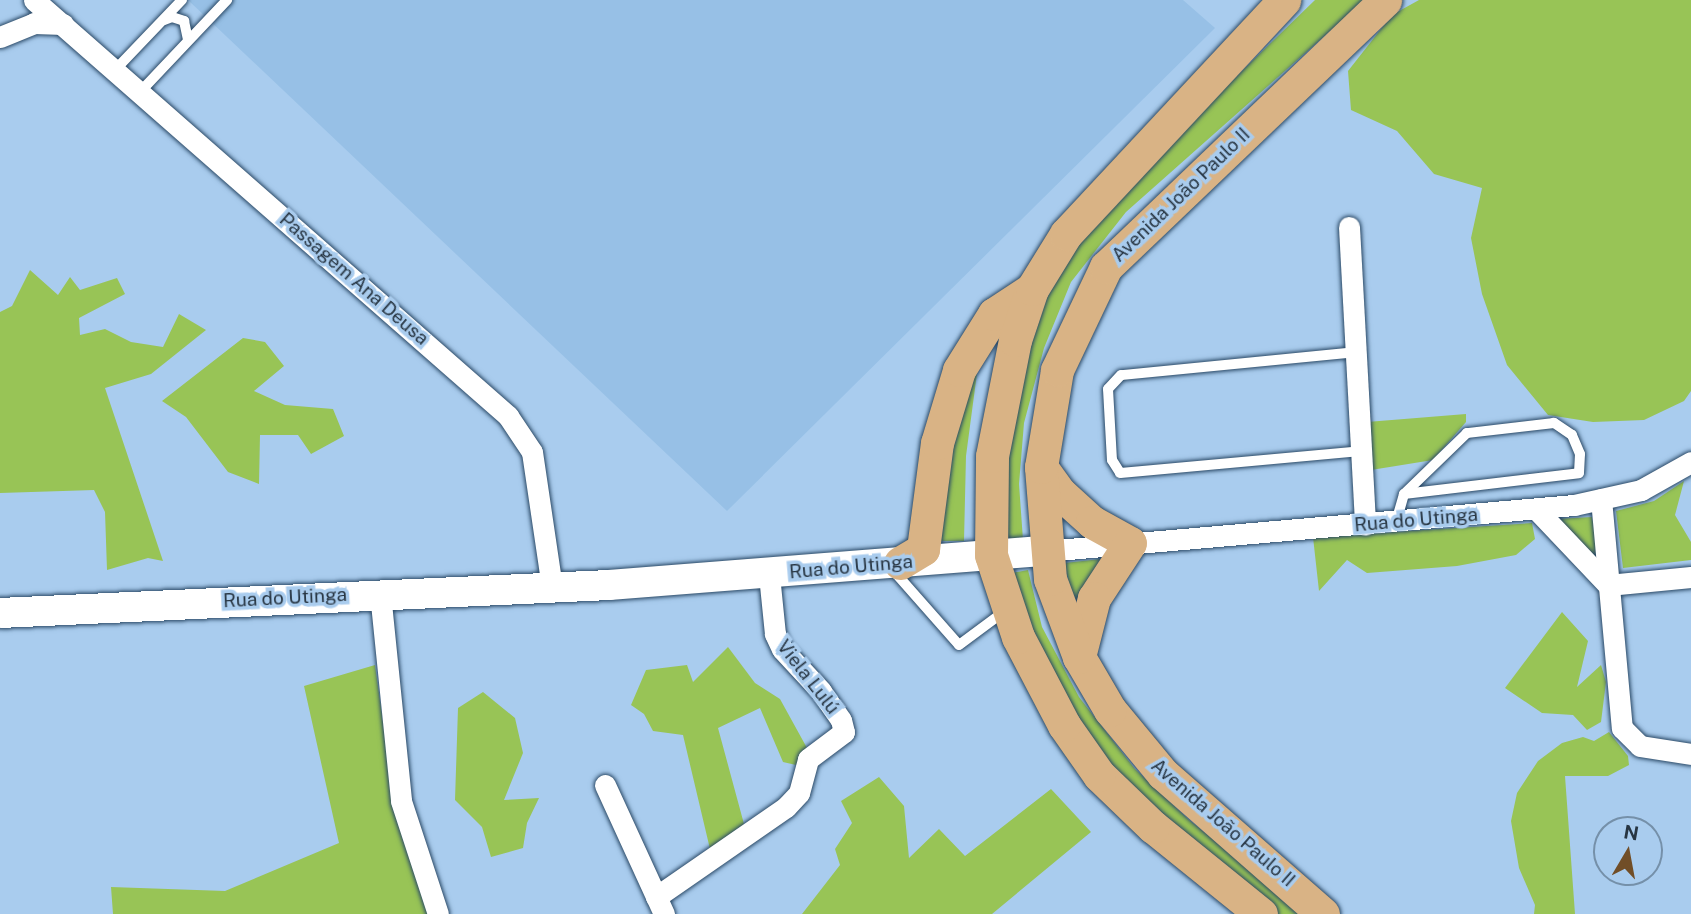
<!DOCTYPE html>
<meta charset="utf-8">
<style>
body{margin:0}
#map{position:relative;width:1691px;height:914px;overflow:hidden;background:#a9ccee;font-family:"Public Sans",sans-serif}
div>[style]{position:absolute}
.built>*{inset:0;background:#97c0e6}
.green>*{inset:0;background:#98c456}
.roads{filter:drop-shadow(0 0 2px #2a4966) drop-shadow(0 0 2px #2a4966)}
.lane>*{height:10px;margin:-5px;padding:0 5px;transform-origin:5px;border-radius:5px;background:#fff}
.street>*{height:21px;margin:-10.5px;padding:0 10.5px;transform-origin:10.5px;border-radius:10.5px;background:#fff}
.secondary>*{height:30px;margin:-15px;padding:0 15px;transform-origin:15px;border-radius:15px;background:#fff}
.primary>*{height:33px;margin:-16.5px;padding:0 16.5px;transform-origin:16.5px;border-radius:16.5px;background:#d9b385}
span{translate:-50% -50%;white-space:nowrap;text-align:center;line-height:1.15;-webkit-text-stroke:7px #a9ccee;paint-order:stroke}
.street-label{font-size:19px;color:#273542}
.north{position:absolute;left:1593px;top:816px;width:70px;height:70px;box-sizing:border-box;background:#a9ccee;border:2px solid #7590a9;border-radius:50%;rotate:10deg;font-size:19px;font-weight:700;line-height:28px;text-align:center;color:#273542}
.north::after{content:'';display:block;margin:auto;width:24px;height:32px;background:#714e27;clip-path:polygon(50% 0,100% 100%,50% 72%,0 100%)}
</style>
<div id="map">
<div class="built">
<i style="clip-path:polygon(188px 0,1183px 0,1215px 28px,727px 511px)"></i>
</div>
<div class="green">
<i style="clip-path:polygon(1315px 0,1365px 0,1126px 212px,1071px 282px,1044px 348px,1024px 423px,1019px 484px,1023px 540px,996px 542px,1026px 330px,1095px 214px)"></i>
<i style="clip-path:polygon(1419px 0,1691px 0,1691px 391px,1684px 401px,1644px 420px,1593px 422px,1548px 415px,1507px 365px,1482px 294px,1471px 238px,1482px 188px,1434px 174px,1397px 131px,1351px 110px,1348px 71px,1392px 15px)"></i>
<i style="clip-path:polygon(30px 270px,58px 295px,70px 277px,80px 290px,117px 278px,125px 294px,79px 318px,80px 335px,105px 329px,131px 342px,163px 347px,179px 314px,206px 330px,151px 374px,105px 388px,163px 561px,148px 558px,107px 570px,105px 512px,94px 490px,0 493px,0 312px,12px 306px)"></i>
<i style="clip-path:polygon(983px 328px,966px 456px,964px 541px,940px 541px,942px 449px)"></i>
<i style="clip-path:polygon(243px 338px,265px 342px,284px 366px,254px 391px,285px 405px,333px 409px,344px 436px,311px 454px,298px 435px,260px 435px,259px 484px,228px 472px,186px 417px,162px 401px)"></i>
<i style="clip-path:polygon(1466px 414px,1466px 422px,1433px 460px,1371px 470px,1367px 422px)"></i>
<i style="clip-path:polygon(1684px 481px,1675px 515px,1691px 542px,1691px 560px,1623px 568px,1616px 511px,1654px 501px)"></i>
<i style="clip-path:polygon(1592px 517px,1601px 566px,1555px 519px)"></i>
<i style="clip-path:polygon(1532px 523px,1535px 539px,1516px 555px,1457px 566px,1367px 573px,1347px 560px,1319px 591px,1313px 537px)"></i>
<i style="clip-path:polygon(1101px 559px,1080px 593px,1077px 615px,1064px 563px)"></i>
<i style="clip-path:polygon(1028px 570px,1042px 627px,1079px 697px,1135px 769px,1189px 820px,1307px 914px,1277px 914px,1192px 847px,1076px 730px,1006px 574px)"></i>
<i style="clip-path:polygon(1562px 612px,1588px 641px,1577px 687px,1601px 665px,1606px 682px,1601px 722px,1587px 730px,1573px 715px,1542px 713px,1505px 688px)"></i>
<i style="clip-path:polygon(728px 647px,755px 683px,780px 699px,807px 748px,796px 765px,783px 762px,760px 708px,718px 728px,744px 824px,710px 849px,683px 735px,653px 731px,644px 714px,631px 705px,646px 670px,687px 665px,693px 682px)"></i>
<i style="clip-path:polygon(375px 665px,395px 808px,430px 914px,113px 914px,111px 887px,225px 891px,339px 843px,304px 686px)"></i>
<i style="clip-path:polygon(483px 692px,515px 718px,523px 753px,504px 800px,539px 798px,527px 823px,523px 848px,491px 857px,482px 827px,455px 800px,458px 708px)"></i>
<i style="clip-path:polygon(1609px 732px,1628px 756px,1629px 765px,1608px 776px,1565px 776px,1575px 914px,1534px 914px,1535px 905px,1519px 868px,1511px 821px,1517px 793px,1538px 761px,1562px 743px,1583px 737px,1594px 741px)"></i>
<i style="clip-path:polygon(879px 777px,904px 806px,909px 858px,939px 829px,965px 856px,1051px 789px,1091px 832px,992px 914px,802px 914px,840px 865px,835px 849px,852px 823px,841px 801px)"></i>
</div>
<div class="roads">
<div class="lane">
<i style="left:164px;top:20px;width:9px;rotate:-21deg"></i>
<i style="left:172px;top:17px;width:13px;rotate:18deg"></i>
<i style="left:184px;top:21px;width:19px;rotate:78deg"></i>
<i style="left:115px;top:70px;width:97px;rotate:-46.3deg"></i>
<i style="left:140px;top:92px;width:127px;rotate:-46.6deg"></i>
<i style="left:1357px;top:352px;width:237px;rotate:174.4deg"></i>
<i style="left:1121px;top:375px;width:19px;rotate:133deg"></i>
<i style="left:1108px;top:389px;width:71px;rotate:86.8deg"></i>
<i style="left:1112px;top:460px;width:15px;rotate:58deg"></i>
<i style="left:1120px;top:473px;width:242px;rotate:-5.2deg"></i>
<i style="left:1396px;top:522px;width:29px;rotate:-74deg"></i>
<i style="left:1404px;top:494px;width:176px;rotate:-6.8deg"></i>
<i style="left:1579px;top:473px;width:19px;rotate:-87deg"></i>
<i style="left:1580px;top:454px;width:21px;rotate:-113deg"></i>
<i style="left:1572px;top:435px;width:22px;rotate:-146deg"></i>
<i style="left:1554px;top:423px;width:88px;rotate:173.4deg"></i>
<i style="left:1467px;top:433px;width:88px;rotate:135.9deg"></i>
<i style="left:892px;top:569px;width:101px;rotate:48.6deg"></i>
<i style="left:959px;top:645px;width:57px;rotate:-36.5deg"></i>
</div>
<div class="street">
<i style="left:34px;top:0;width:631px;rotate:41.27deg"></i>
<i style="left:508px;top:416px;width:43px;rotate:56.3deg"></i>
<i style="left:532px;top:452px;width:137px;rotate:81.6deg"></i>
<i style="left:0;top:37px;width:37px;rotate:-22deg"></i>
<i style="left:34px;top:23px;width:29px;rotate:2deg"></i>
<i style="left:1349px;top:227px;width:298px;rotate:86.9deg"></i>
<i style="left:1601px;top:499px;width:230px;rotate:84.8deg"></i>
<i style="left:1622px;top:728px;width:25px;rotate:45deg"></i>
<i style="left:1640px;top:746px;width:52px;rotate:8.9deg"></i>
<i style="left:1536px;top:509px;width:105px;rotate:46.5deg"></i>
<i style="left:1608px;top:585px;width:83px;rotate:-5.5deg"></i>
<i style="left:1045px;top:551px;width:531px;rotate:-4.97deg"></i>
<i style="left:1574px;top:505px;width:69px;rotate:-12.6deg"></i>
<i style="left:1641px;top:490px;width:57px;rotate:-29.2deg"></i>
<i style="left:380px;top:593px;width:209px;rotate:84.2deg"></i>
<i style="left:401px;top:801px;width:119px;rotate:71.9deg"></i>
<i style="left:605px;top:785px;width:142px;rotate:65.4deg"></i>
<i style="left:656px;top:897px;width:158px;rotate:-34.7deg"></i>
<i style="left:786px;top:807px;width:19px;rotate:-47deg"></i>
<i style="left:799px;top:793px;width:35px;rotate:-75deg"></i>
<i style="left:808px;top:759px;width:45px;rotate:-36.9deg"></i>
<i style="left:844px;top:732px;width:12px;rotate:-104deg"></i>
<i style="left:841px;top:720px;width:35px;rotate:-125deg"></i>
<i style="left:821px;top:691px;width:57px;rotate:-132.9deg"></i>
<i style="left:782px;top:649px;width:17px;rotate:-115deg"></i>
<i style="left:775px;top:634px;width:59px;rotate:-95.8deg"></i>
</div>
<div class="secondary">
<i style="left:0;top:613px;width:610px;rotate:-2.63deg"></i>
<i style="left:609px;top:585px;width:437px;rotate:-4.5deg"></i>
</div>
<div class="primary">
<i style="left:1041px;top:467px;width:32px;rotate:54deg"></i>
<i style="left:1060px;top:493px;width:43px;rotate:42.2deg"></i>
<i style="left:1092px;top:522px;width:43px;rotate:28.9deg"></i>
<i style="left:1130px;top:543px;width:66px;rotate:123.2deg"></i>
<i style="left:1094px;top:598px;width:61px;rotate:104.3deg"></i>
<i style="left:900px;top:563px;width:27px;rotate:-31deg"></i>
<i style="left:923px;top:549px;width:107px;rotate:-82.5deg"></i>
<i style="left:937px;top:443px;width:76px;rotate:-73.2deg"></i>
<i style="left:959px;top:370px;width:66px;rotate:-58deg"></i>
<i style="left:994px;top:314px;width:45px;rotate:-33.3deg"></i>
<i style="left:1261px;top:914px;width:139px;rotate:-141.1deg"></i>
<i style="left:1153px;top:827px;width:75px;rotate:-136.1deg"></i>
<i style="left:1099px;top:775px;width:61px;rotate:-125deg"></i>
<i style="left:1064px;top:725px;width:99px;rotate:-117.6deg"></i>
<i style="left:1018px;top:637px;width:86px;rotate:-108.2deg"></i>
<i style="left:991px;top:555px;width:99px;rotate:-89.4deg"></i>
<i style="left:992px;top:456px;width:118px;rotate:-78.8deg"></i>
<i style="left:1015px;top:340px;width:54px;rotate:-71.6deg"></i>
<i style="left:1032px;top:289px;width:65px;rotate:-58.3deg"></i>
<i style="left:1066px;top:234px;width:320px;rotate:-47deg"></i>
<i style="left:1323px;top:914px;width:213px;rotate:-138.8deg"></i>
<i style="left:1163px;top:774px;width:83px;rotate:-129.6deg"></i>
<i style="left:1110px;top:710px;width:61px;rotate:-120.3deg"></i>
<i style="left:1079px;top:657px;width:83px;rotate:-110.4deg"></i>
<i style="left:1050px;top:579px;width:112px;rotate:-94.6deg"></i>
<i style="left:1041px;top:467px;width:98px;rotate:-80.6deg"></i>
<i style="left:1057px;top:370px;width:114px;rotate:-64.6deg"></i>
<i style="left:1106px;top:267px;width:386px;rotate:-43.7deg"></i>
</div>
</div>
<div class="street-label">
<span style="left:1181px;top:195px;rotate:-44deg">Avenida João Paulo II</span>
<span style="left:354px;top:279px;rotate:41deg">Passagem Ana Deusa</span>
<span style="left:1416px;top:520px;rotate:-5deg">Rua do Utinga</span>
<span style="left:851px;top:567px;rotate:-5deg">Rua do Utinga</span>
<span style="left:285px;top:598px;rotate:-3deg">Rua do Utinga</span>
<span style="left:808px;top:677px;rotate:52deg">Viela Lulú</span>
<span style="left:1223px;top:823px;rotate:41deg">Avenida João Paulo II</span>
</div>
<div class="north">N</div>
</div>
